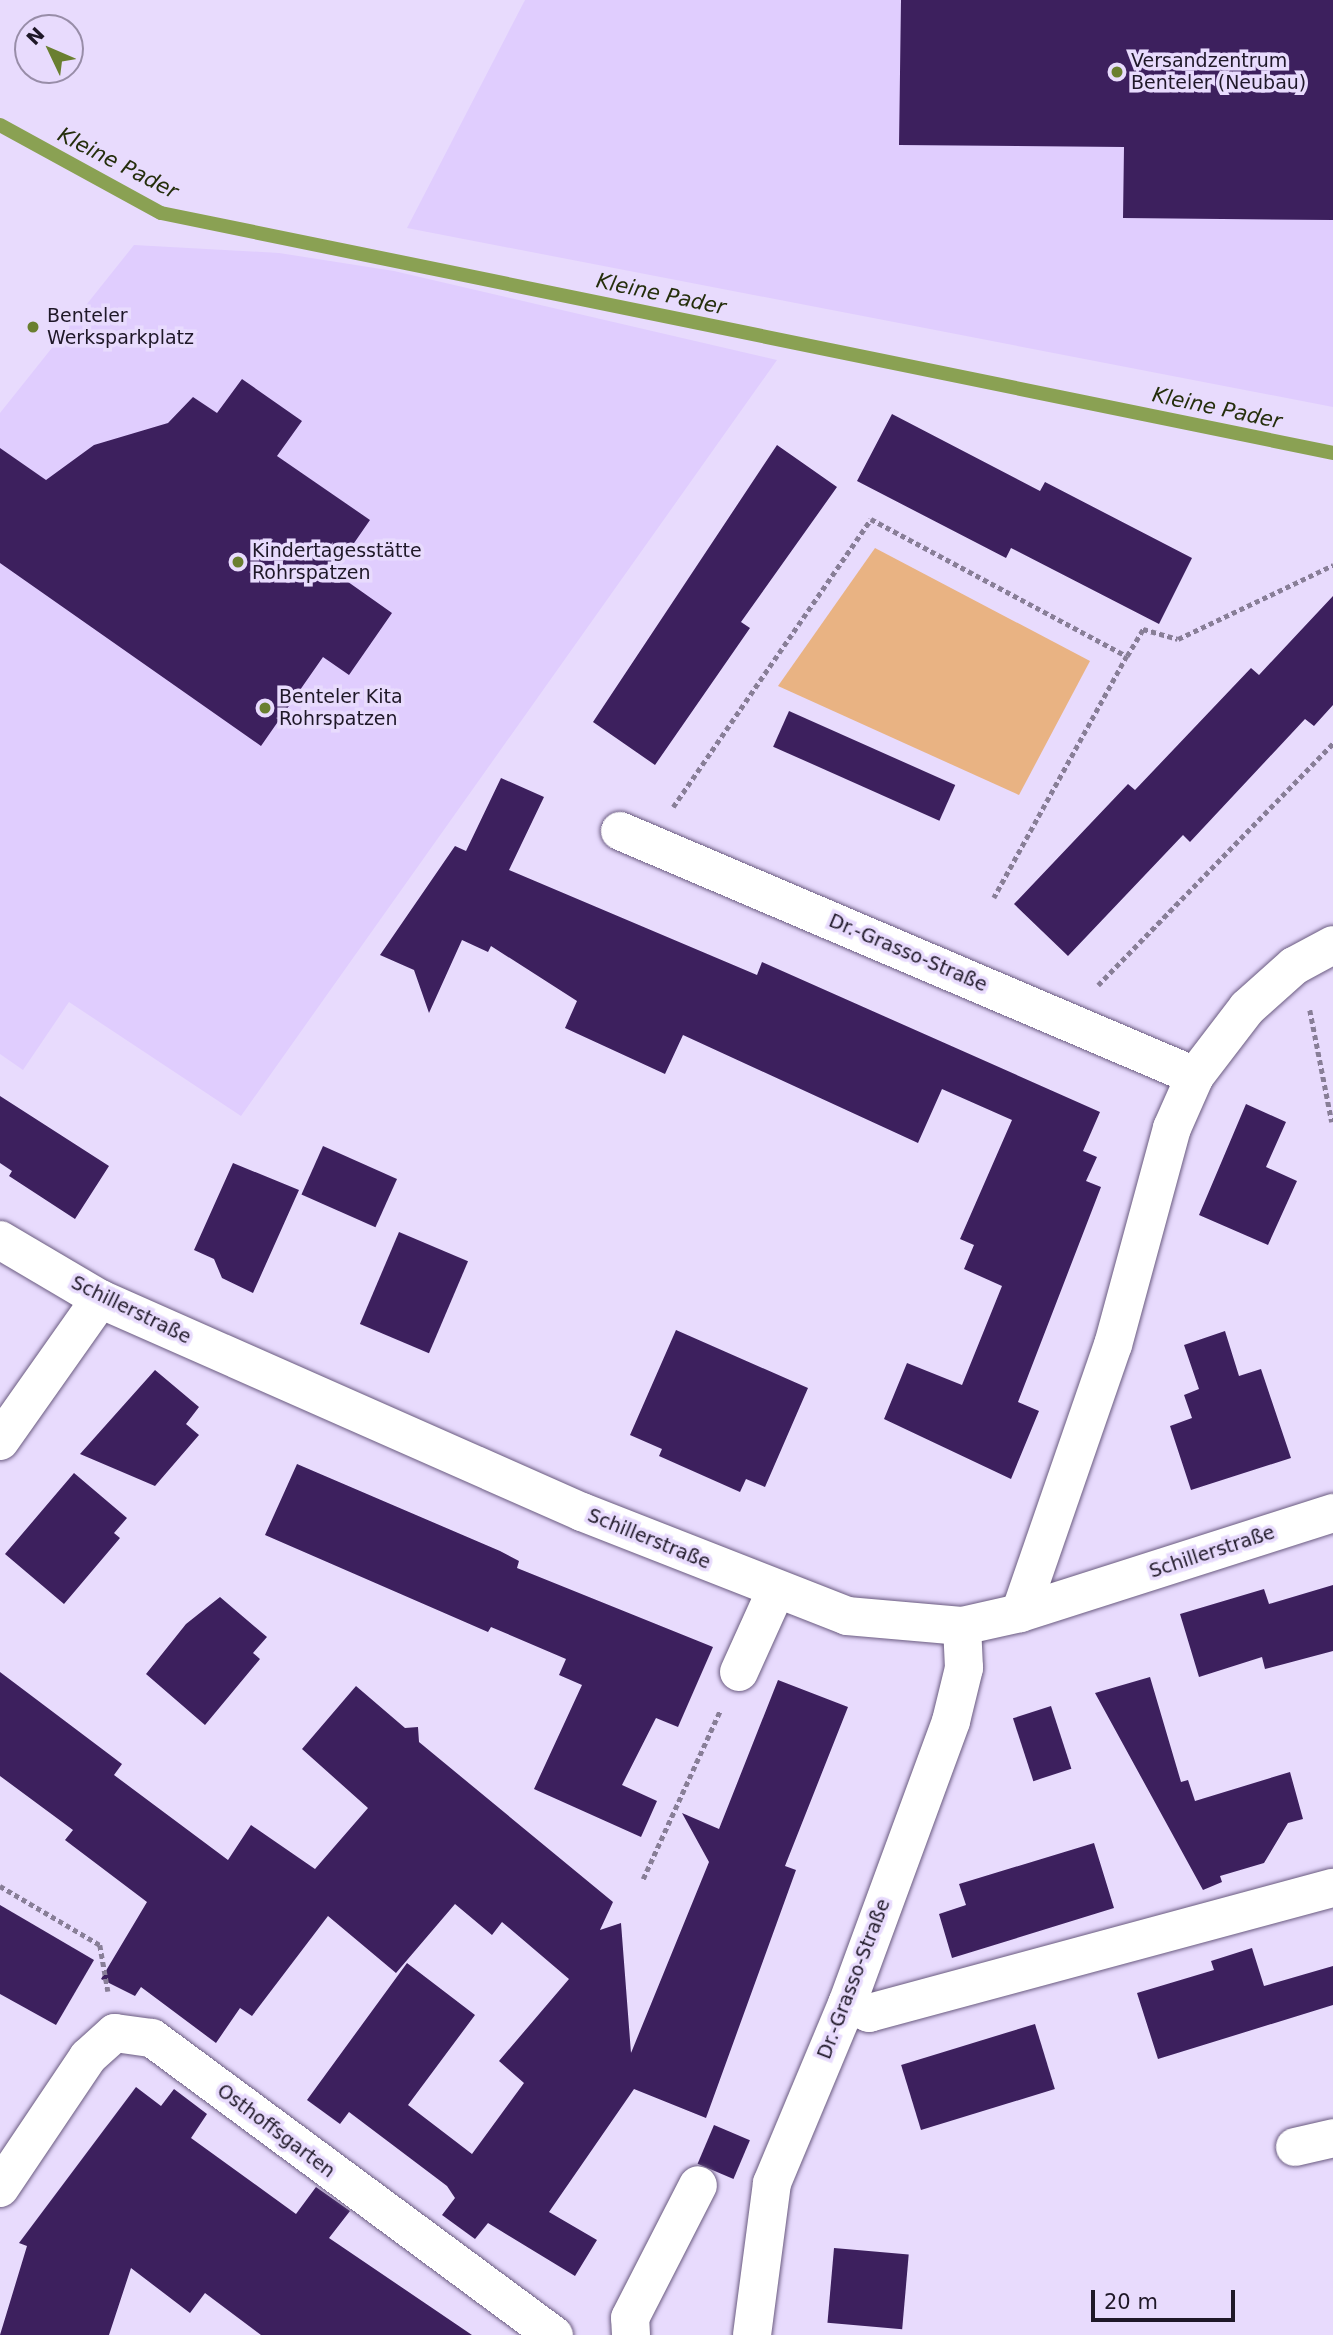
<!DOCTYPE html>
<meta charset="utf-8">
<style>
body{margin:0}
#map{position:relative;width:1333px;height:2335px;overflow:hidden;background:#e8dbfd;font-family:"DejaVu Sans",sans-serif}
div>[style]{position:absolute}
.built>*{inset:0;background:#e0cdfe}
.green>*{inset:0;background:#e9b383}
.stream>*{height:14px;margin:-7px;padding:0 7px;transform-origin:7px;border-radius:7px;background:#8aa153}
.building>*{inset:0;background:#3d205e;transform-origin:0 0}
.path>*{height:4.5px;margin-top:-2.25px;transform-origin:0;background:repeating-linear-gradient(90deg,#887e97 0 5px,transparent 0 8.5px)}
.roads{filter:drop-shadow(0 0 2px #6a5b80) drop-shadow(0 0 2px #6a5b80)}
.minor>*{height:38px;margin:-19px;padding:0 19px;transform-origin:19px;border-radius:19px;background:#fff}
.dots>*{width:19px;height:19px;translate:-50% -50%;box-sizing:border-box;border:4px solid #e8dbfd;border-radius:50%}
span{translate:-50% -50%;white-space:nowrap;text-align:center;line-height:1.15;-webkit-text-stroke:7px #e8dbfd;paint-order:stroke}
.poi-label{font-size:19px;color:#1f1828}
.left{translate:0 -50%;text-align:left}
.street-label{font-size:19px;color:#1f1828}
.water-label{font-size:21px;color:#252e0c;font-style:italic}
.north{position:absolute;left:14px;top:14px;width:70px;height:70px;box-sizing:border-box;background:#e8dbfd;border:2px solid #988da8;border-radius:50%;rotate:314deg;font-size:19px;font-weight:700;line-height:28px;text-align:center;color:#1f1828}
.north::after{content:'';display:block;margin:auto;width:24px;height:32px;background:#6a7f30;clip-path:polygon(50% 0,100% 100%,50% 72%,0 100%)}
.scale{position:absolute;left:1091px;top:2290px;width:144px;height:32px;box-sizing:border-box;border:4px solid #1f1828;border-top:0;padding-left:9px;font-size:21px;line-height:24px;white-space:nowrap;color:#1f1828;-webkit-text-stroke:5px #e8dbfd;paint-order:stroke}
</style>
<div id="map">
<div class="built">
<i style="clip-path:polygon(525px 0,1333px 0,1333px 407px,407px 228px)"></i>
<i style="clip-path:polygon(134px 245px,279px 253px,394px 271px,777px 360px,241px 1116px,69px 1002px,23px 1070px,0 1054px,0 413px)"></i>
</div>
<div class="green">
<i style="clip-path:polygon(875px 548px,1090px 661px,1019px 795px,778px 686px)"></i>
</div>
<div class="stream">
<i style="left:0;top:125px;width:183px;rotate:28.7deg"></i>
<i style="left:161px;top:213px;width:1196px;rotate:11.57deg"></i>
</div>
<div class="building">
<i style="clip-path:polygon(901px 0,1333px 0,1333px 220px,1123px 218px,1124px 147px,899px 145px)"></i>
<i style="clip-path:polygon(242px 379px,302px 421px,277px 456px,370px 520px,334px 572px,392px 613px,349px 675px,323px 657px,261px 746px,0 563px,0 448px,46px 480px,94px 445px,168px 423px,193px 397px,217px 413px)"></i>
<i style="clip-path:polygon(892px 414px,1040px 491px,1045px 482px,1192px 558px,1159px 624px,1011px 548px,1006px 558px,857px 481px)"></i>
<i style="clip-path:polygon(777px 445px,837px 487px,741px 622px,750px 628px,655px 765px,593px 722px)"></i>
<i style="clip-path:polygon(1333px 596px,1333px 705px,1314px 726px,1305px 719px,1190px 842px,1183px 835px,1068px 956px,1014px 904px,1128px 784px,1135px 790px,1251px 668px,1259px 675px)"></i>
<i style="left:789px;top:711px;width:182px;height:39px;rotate:24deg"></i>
<i style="clip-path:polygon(501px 778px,544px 797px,509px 870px,757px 975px,762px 962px,1100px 1112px,1083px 1151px,1097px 1157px,1086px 1181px,1101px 1187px,1018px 1402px,1039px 1411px,1011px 1479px,884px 1419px,907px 1363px,962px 1385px,1002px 1286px,964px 1269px,974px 1245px,960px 1239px,1012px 1120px,942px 1089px,918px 1143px,683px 1035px,665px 1074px,565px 1028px,577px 1001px,491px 946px,488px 952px,462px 940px,429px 1013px,414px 970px,380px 955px,455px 846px,466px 851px)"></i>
<i style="clip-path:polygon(0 1096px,109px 1166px,75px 1219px,9px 1176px,12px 1171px,0 1163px)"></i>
<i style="clip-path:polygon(1246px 1104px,1286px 1122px,1266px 1167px,1297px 1181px,1268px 1245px,1199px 1215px)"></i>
<i style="left:323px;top:1146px;width:81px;height:53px;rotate:24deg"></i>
<i style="clip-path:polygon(233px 1163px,299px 1190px,253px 1293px,222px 1278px,214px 1259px,194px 1250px)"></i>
<i style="left:399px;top:1232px;width:75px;height:100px;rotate:23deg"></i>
<i style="clip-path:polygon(676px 1330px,808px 1388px,765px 1487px,746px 1479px,740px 1492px,659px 1456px,662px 1449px,630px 1435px)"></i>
<i style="clip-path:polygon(1225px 1331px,1239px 1376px,1261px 1369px,1291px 1458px,1191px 1490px,1170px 1426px,1192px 1418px,1184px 1395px,1199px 1389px,1184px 1345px)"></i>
<i style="clip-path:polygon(155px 1370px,199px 1407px,186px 1424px,199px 1435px,155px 1486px,80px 1454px)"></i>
<i style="clip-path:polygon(297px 1464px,500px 1551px,519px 1561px,517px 1568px,713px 1647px,678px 1727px,656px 1718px,622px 1785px,657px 1801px,641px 1837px,534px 1789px,582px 1685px,559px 1675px,566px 1659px,491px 1627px,488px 1632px,265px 1535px)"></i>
<i style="clip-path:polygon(74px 1473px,127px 1518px,114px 1533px,120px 1538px,64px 1604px,5px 1554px)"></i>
<i style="clip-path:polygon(1333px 1585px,1333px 1651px,1265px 1669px,1262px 1657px,1199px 1677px,1180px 1614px,1264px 1589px,1269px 1604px)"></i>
<i style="clip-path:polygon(220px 1597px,267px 1637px,253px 1653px,260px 1659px,205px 1725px,146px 1674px,186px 1624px)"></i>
<i style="clip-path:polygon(0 1672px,122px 1764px,114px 1775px,228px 1860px,251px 1825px,315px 1869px,368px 1808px,302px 1749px,356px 1686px,405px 1728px,418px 1727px,419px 1742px,613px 1902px,600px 1930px,621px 1923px,631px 2053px,709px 1862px,682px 1813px,719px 1829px,778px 1680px,848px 1707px,785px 1866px,796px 1870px,706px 2118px,634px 2089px,549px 2212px,597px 2240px,575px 2276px,488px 2223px,475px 2239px,442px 2215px,455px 2198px,447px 2186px,349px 2112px,340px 2124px,307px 2100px,407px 1963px,475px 2015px,408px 2105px,472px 2154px,524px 2083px,499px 2061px,569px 1979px,502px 1922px,492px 1935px,455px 1904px,396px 1973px,328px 1916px,252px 2016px,240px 2008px,216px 2043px,141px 1987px,135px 1996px,101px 1979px,147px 1902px,65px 1840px,73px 1830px,0 1776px)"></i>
<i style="clip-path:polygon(1150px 1677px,1181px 1782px,1188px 1780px,1195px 1801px,1290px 1772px,1303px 1819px,1288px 1823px,1264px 1863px,1220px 1876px,1222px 1882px,1203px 1890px,1095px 1693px)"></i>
<i style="left:1051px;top:1706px;width:66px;height:40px;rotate:72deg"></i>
<i style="clip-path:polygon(1094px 1843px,1114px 1908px,952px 1958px,939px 1914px,966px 1905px,959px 1884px)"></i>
<i style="clip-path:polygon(0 1905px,94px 1960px,56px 2025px,0 1994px)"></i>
<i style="clip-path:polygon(1252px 1948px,1264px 1986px,1333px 1966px,1333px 2005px,1158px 2059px,1137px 1993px,1214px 1970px,1211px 1961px)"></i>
<i style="left:1035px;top:2024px;width:68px;height:140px;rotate:73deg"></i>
<i style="clip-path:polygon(136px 2087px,161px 2106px,174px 2089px,207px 2114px,191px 2138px,296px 2214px,316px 2187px,350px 2211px,329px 2238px,472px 2335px,261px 2335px,205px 2293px,190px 2313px,131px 2268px,109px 2335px,0 2335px,27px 2246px,19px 2243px)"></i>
<i style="left:714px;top:2125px;width:39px;height:42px;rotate:23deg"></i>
<i style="left:834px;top:2248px;width:75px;height:75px;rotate:5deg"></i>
</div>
<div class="path">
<i style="left:1127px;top:656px;width:31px;rotate:-59deg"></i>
<i style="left:1143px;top:629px;width:36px;rotate:16deg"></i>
<i style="left:1178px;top:639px;width:172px;rotate:-25.5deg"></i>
<i style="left:673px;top:807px;width:349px;rotate:-55.5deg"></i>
<i style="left:871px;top:519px;width:290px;rotate:28.2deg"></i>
<i style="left:1127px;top:656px;width:276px;rotate:118.8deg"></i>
<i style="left:1098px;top:985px;width:337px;rotate:-45.8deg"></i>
<i style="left:1310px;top:1010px;width:114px;rotate:78.9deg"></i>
<i style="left:643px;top:1879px;width:185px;rotate:-65.4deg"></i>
<i style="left:0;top:1886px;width:116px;rotate:30.5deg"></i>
<i style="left:100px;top:1945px;width:47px;rotate:80.1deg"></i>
</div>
<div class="roads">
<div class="minor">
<i style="left:620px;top:831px;width:625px;rotate:23.08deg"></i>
<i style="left:0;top:1240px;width:116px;rotate:30.5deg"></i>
<i style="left:100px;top:1299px;width:527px;rotate:23.84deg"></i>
<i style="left:582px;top:1512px;width:285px;rotate:21.4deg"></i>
<i style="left:847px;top:1616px;width:115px;rotate:5deg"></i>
<i style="left:962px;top:1626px;width:59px;rotate:-12.6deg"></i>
<i style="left:1020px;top:1613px;width:329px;rotate:-17.7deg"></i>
<i style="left:0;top:1441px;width:174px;rotate:-54.8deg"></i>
<i style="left:1020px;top:1613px;width:284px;rotate:-70.9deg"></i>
<i style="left:1113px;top:1345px;width:225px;rotate:-74.8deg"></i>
<i style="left:1172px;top:1128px;width:57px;rotate:-66.1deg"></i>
<i style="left:1195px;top:1076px;width:86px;rotate:-52.6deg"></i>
<i style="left:1247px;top:1008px;width:63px;rotate:-41.8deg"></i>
<i style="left:1294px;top:966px;width:44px;rotate:-28.3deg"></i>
<i style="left:739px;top:1672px;width:90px;rotate:-65.7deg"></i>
<i style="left:847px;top:2004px;width:24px;rotate:22deg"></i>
<i style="left:869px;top:2013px;width:481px;rotate:-15.1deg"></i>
<i style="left:1295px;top:2147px;width:39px;rotate:-13deg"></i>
<i style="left:0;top:2188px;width:158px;rotate:-56.1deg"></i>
<i style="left:88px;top:2057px;width:36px;rotate:-42deg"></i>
<i style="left:115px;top:2033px;width:37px;rotate:8deg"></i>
<i style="left:152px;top:2038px;width:500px;rotate:36.5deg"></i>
<i style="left:631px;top:2335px;width:17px;rotate:-93deg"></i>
<i style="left:630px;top:2318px;width:149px;rotate:-62.9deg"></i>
<i style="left:752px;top:2335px;width:153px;rotate:-82.5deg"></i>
<i style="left:772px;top:2183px;width:194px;rotate:-67.3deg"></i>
<i style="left:847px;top:2004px;width:302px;rotate:-69.8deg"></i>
<i style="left:951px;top:1721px;width:55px;rotate:-76.2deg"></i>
<i style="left:964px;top:1668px;width:42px;rotate:-92.7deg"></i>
</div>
</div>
<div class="dots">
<i style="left:1117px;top:72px;background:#6a7f30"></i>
<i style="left:33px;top:327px;background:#6a7f30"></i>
<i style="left:238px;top:562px;background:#6a7f30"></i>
<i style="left:265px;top:708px;background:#6a7f30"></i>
</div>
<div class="poi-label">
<span class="left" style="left:1131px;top:72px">Versandzentrum<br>Benteler (Neubau)</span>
<span class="left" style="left:47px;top:327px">Benteler<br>Werksparkplatz</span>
<span class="left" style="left:252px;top:562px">Kindertagesstätte<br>Rohrspatzen</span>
<span class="left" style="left:279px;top:708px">Benteler Kita<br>Rohrspatzen</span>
</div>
<div class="street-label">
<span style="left:908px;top:953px;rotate:23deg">Dr.-Grasso-Straße</span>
<span style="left:131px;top:1310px;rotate:26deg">Schillerstraße</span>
<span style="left:649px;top:1539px;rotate:22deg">Schillerstraße</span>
<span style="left:1212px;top:1552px;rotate:-18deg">Schillerstraße</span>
<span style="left:854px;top:1979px;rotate:-69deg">Dr.-Grasso-Straße</span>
<span style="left:276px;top:2131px;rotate:37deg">Osthoffsgarten</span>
</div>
<div class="water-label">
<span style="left:118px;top:163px;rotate:27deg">Kleine Pader</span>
<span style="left:661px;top:294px;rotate:12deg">Kleine Pader</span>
<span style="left:1217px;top:408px;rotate:12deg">Kleine Pader</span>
</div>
<div class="north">N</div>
<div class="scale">20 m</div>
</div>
